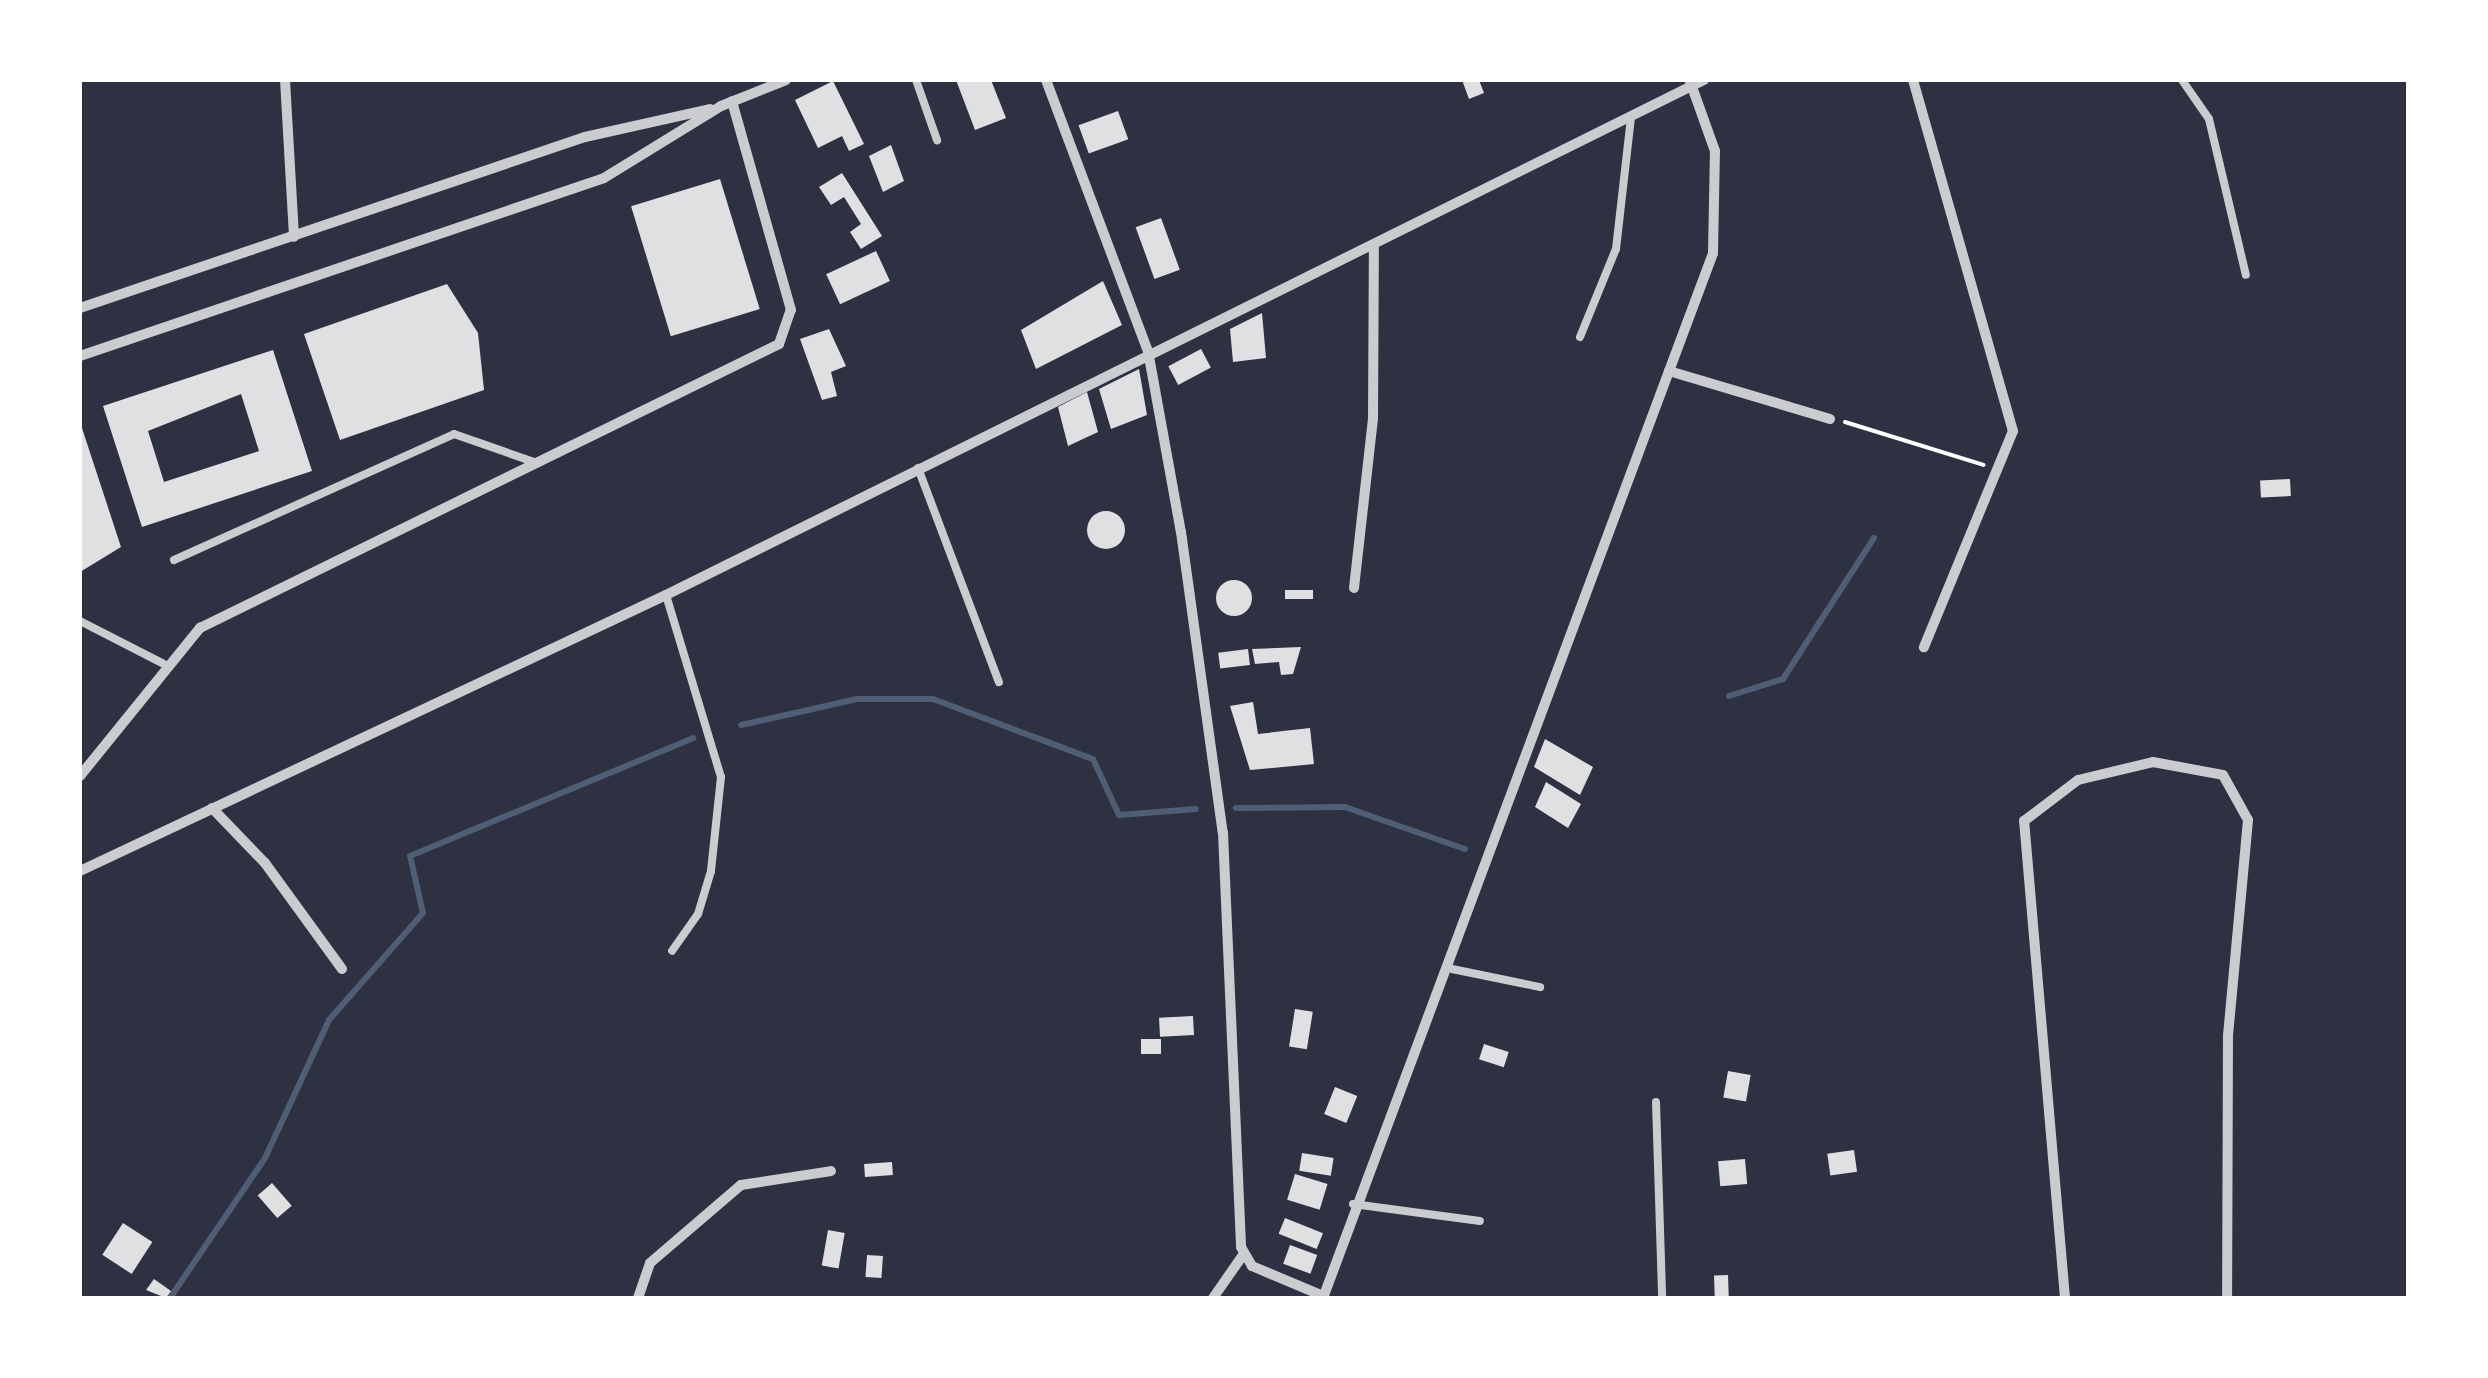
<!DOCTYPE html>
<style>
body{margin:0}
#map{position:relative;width:2488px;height:1378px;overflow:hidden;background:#2d3142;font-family:Lato,sans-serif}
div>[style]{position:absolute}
.stream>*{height:6px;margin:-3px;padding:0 3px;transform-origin:3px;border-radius:3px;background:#4f5d75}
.building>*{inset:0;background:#e0e0e3;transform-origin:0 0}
.round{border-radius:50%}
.path>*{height:4px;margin:-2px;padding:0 2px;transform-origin:2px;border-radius:2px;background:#fff}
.service>*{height:8px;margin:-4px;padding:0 4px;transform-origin:4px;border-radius:4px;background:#caccd0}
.minor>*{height:10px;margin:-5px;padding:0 5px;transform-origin:5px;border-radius:5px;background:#caccd0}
span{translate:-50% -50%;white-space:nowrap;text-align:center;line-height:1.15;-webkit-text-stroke:10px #fff;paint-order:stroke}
.frame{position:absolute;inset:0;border:82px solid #fff;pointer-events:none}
</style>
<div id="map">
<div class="stream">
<i style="left:1729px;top:696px;width:57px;rotate:-17.5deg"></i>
<i style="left:1783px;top:679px;width:168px;rotate:-57.2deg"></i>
<i style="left:741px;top:725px;width:119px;rotate:-12.6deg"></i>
<i style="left:857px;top:699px;width:76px"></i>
<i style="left:933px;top:699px;width:171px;rotate:20.6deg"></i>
<i style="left:1093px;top:759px;width:62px;rotate:65.1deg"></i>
<i style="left:1119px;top:815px;width:77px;rotate:-4.5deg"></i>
<i style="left:1236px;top:808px;width:109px;rotate:-0.5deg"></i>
<i style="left:1345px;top:807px;width:127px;rotate:19.3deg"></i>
<i style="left:170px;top:1298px;width:169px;rotate:-55.8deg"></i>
<i style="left:265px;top:1158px;width:152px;rotate:-65.1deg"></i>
<i style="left:329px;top:1020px;width:142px;rotate:-48.7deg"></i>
<i style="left:423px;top:913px;width:58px;rotate:-102.8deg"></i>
<i style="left:410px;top:856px;width:307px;rotate:-22.6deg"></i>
</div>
<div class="building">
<i style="clip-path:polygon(956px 80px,991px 80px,1006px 118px,975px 130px)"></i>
<i style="clip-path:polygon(1462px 80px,1479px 80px,1484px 93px,1469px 99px)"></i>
<i style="clip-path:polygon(833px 81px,864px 144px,849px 151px,842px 136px,818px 148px,795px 100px)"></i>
<i style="left:1118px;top:111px;width:30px;height:42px;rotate:70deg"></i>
<i style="clip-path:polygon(891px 145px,904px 181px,883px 192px,869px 156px)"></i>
<i style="clip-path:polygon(842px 173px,882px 236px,861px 249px,850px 232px,861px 224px,844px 197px,831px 205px,819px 187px)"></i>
<i style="left:720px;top:179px;width:136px;height:93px;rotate:73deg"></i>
<i style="left:1161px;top:218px;width:55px;height:27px;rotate:70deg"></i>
<i style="left:876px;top:251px;width:33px;height:55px;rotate:65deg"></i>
<i style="clip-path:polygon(1103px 281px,1122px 325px,1036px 369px,1021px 330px)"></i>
<i style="clip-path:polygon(447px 284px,478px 333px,484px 390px,340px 440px,304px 334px)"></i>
<i style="clip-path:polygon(1262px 313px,1266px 358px,1233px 362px,1230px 329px)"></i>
<i style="clip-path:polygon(829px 329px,846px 366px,831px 372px,837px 396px,822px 400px,800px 339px)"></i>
<i style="left:1201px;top:349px;width:21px;height:37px;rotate:62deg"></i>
<i style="clip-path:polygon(evenodd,273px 350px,312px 471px,142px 527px,103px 406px,273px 350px,241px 394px,259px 451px,164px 482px,148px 431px,241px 394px)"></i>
<i style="clip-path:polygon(1139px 369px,1147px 415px,1111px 429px,1099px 389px)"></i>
<i style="clip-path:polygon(1087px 392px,1098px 432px,1068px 446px,1058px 407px)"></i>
<i style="clip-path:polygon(80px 422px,121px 547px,80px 572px)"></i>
<i style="left:2290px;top:479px;width:17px;height:30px;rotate:87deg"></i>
<i class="round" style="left:1087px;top:511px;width:38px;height:38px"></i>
<i class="round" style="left:1216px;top:580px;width:36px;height:36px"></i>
<i style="left:1313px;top:590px;width:9px;height:28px;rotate:90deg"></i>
<i style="clip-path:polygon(1301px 647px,1293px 674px,1281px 675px,1279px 662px,1255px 664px,1252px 649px)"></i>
<i style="left:1248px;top:649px;width:16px;height:30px;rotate:83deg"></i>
<i style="clip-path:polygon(1253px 702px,1258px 734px,1310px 728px,1314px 764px,1250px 770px,1230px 706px)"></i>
<i style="clip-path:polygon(1545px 739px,1593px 767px,1580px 795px,1534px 767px)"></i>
<i style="clip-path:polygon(1546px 782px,1581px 804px,1568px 828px,1535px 807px)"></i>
<i style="left:1295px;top:1009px;width:18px;height:38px;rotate:9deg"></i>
<i style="left:1193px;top:1016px;width:19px;height:34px;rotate:87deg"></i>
<i style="left:1141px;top:1039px;width:20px;height:15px"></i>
<i style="left:1484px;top:1044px;width:26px;height:16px;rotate:18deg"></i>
<i style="left:1728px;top:1071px;width:23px;height:27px;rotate:10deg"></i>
<i style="left:1335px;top:1087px;width:24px;height:29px;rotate:22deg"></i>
<i style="left:1854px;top:1150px;width:22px;height:27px;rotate:82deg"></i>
<i style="left:1302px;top:1153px;width:32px;height:18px;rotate:9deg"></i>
<i style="left:1745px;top:1159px;width:25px;height:27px;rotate:85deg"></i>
<i style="left:892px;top:1162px;width:13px;height:28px;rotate:86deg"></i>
<i style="left:1295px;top:1174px;width:34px;height:27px;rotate:17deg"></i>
<i style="left:272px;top:1183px;width:30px;height:19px;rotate:49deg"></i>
<i style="left:1285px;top:1218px;width:41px;height:17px;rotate:22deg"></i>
<i style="left:123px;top:1223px;width:35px;height:38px;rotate:33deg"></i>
<i style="left:828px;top:1230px;width:17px;height:36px;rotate:10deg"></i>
<i style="left:1290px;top:1245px;width:29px;height:20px;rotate:20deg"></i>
<i style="left:867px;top:1255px;width:16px;height:22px;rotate:4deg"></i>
<i style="left:1728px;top:1275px;width:23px;height:14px;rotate:88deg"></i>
<i style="clip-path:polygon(154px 1279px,171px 1291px,166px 1298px,146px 1290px)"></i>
</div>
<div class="path">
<i style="left:1845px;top:422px;width:145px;rotate:17.2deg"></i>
</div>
<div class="service">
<i style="left:916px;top:80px;width:64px;rotate:70.7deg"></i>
<i style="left:2182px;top:80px;width:47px;rotate:55.3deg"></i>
<i style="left:2209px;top:119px;width:160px;rotate:76.7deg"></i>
<i style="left:1580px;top:337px;width:95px;rotate:-67.8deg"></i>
<i style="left:1616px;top:249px;width:133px;rotate:-83.5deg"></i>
<i style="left:918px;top:468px;width:229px;rotate:69.3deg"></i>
<i style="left:174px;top:560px;width:307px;rotate:-24.2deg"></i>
<i style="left:454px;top:434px;width:88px;rotate:19.3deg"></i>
<i style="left:666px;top:595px;width:190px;rotate:73.2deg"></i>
<i style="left:721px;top:777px;width:95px;rotate:96.1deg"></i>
<i style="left:711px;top:871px;width:45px;rotate:106.8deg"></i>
<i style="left:698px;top:914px;width:45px;rotate:125.1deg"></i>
<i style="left:80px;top:621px;width:94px;rotate:27.1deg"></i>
<i style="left:1452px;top:969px;width:90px;rotate:11.6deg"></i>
<i style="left:1656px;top:1102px;width:196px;rotate:88.2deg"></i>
<i style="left:1353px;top:1204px;width:128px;rotate:7.6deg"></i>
</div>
<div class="minor">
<i style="left:285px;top:80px;width:157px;rotate:86.7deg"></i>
<i style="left:1046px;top:80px;width:290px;rotate:69.4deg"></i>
<i style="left:1148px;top:351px;width:184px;rotate:79.7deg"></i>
<i style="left:1181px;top:532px;width:304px;rotate:82.1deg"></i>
<i style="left:1223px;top:833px;width:414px;rotate:87.5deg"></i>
<i style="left:1241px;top:1247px;width:22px;rotate:60deg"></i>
<i style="left:1252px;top:1266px;width:77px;rotate:22.9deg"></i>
<i style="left:1913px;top:80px;width:365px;rotate:74.1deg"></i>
<i style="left:2013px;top:431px;width:234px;rotate:112.4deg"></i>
<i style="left:80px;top:308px;width:533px;rotate:-18.71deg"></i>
<i style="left:585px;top:137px;width:128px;rotate:-12.6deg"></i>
<i style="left:80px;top:356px;width:553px;rotate:-18.76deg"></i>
<i style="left:604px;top:178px;width:137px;rotate:-31.6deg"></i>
<i style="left:721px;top:106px;width:70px;rotate:-21.8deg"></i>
<i style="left:1669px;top:371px;width:168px;rotate:16.6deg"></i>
<i style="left:1354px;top:588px;width:171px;rotate:-83.6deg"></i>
<i style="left:1373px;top:418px;width:173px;rotate:-89.7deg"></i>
<i style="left:80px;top:776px;width:191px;rotate:-51deg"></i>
<i style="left:200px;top:628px;width:645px;rotate:-26.13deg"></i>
<i style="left:779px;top:344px;width:36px;rotate:-71deg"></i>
<i style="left:791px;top:310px;width:217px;rotate:-105.8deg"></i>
<i style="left:212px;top:808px;width:76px;rotate:46.1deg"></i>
<i style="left:265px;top:863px;width:131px;rotate:54deg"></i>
<i style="left:80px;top:871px;width:648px;rotate:-25.22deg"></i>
<i style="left:666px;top:595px;width:1159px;rotate:-26.39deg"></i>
<i style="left:638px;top:1298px;width:37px;rotate:-71deg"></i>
<i style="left:650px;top:1263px;width:120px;rotate:-40.6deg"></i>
<i style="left:741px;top:1185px;width:91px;rotate:-8.8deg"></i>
<i style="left:1213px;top:1298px;width:52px;rotate:-55.1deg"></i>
<i style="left:1323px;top:1298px;width:1115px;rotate:-69.53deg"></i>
<i style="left:1713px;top:253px;width:102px;rotate:-88.9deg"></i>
<i style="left:1715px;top:151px;width:74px;rotate:-109.7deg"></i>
<i style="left:2065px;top:1298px;width:479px;rotate:-94.9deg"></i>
<i style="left:2024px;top:821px;width:68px;rotate:-37.2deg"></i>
<i style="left:2078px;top:780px;width:77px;rotate:-13.5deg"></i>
<i style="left:2153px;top:762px;width:71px;rotate:10.5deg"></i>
<i style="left:2223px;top:775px;width:51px;rotate:60.9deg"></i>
<i style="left:2248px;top:820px;width:217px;rotate:95.3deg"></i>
<i style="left:2228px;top:1036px;width:262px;rotate:90.2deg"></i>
</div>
<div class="frame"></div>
</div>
